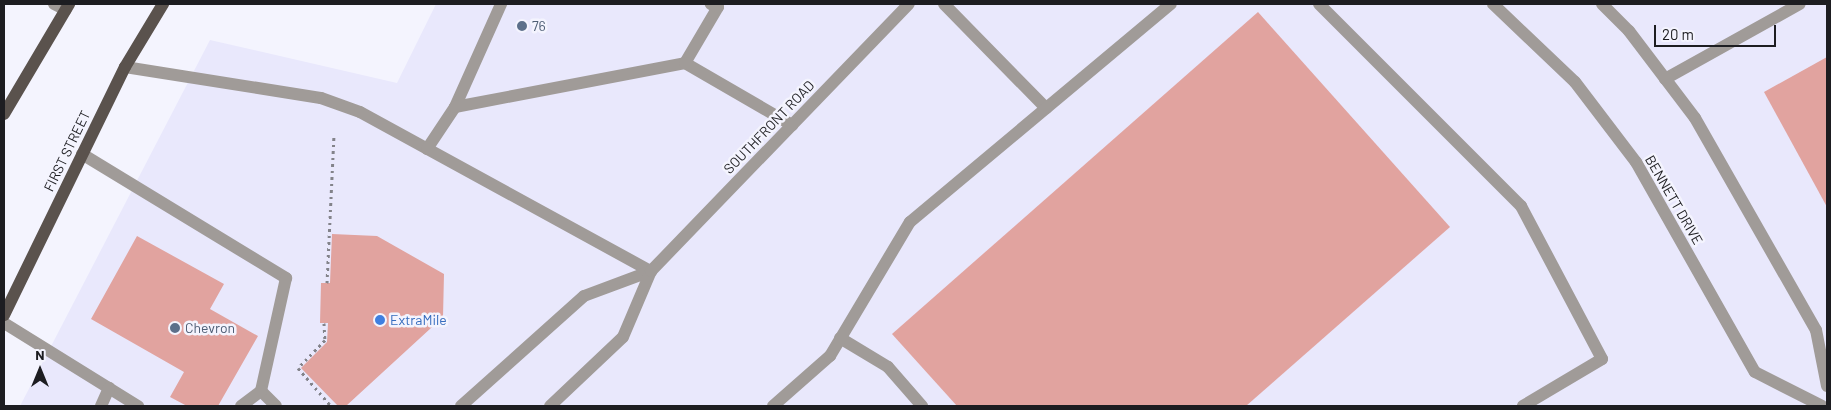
<!DOCTYPE html>
<style>
body{margin:0}
#map{position:relative;width:1831px;height:410px;overflow:hidden;background:#f4f4fe;font-family:Barlow,sans-serif}
div>[style]{position:absolute}
.built>*{inset:0;background:#e9e8fc}
.building>*{inset:0;background:#e1a39f}
.path>*{height:3px;margin-top:-1.5px;transform-origin:0;background:repeating-linear-gradient(90deg,#83838a 0 2.5px,transparent 0 6.5px)}
.service>*{height:12px;margin:-6px;padding:0 6px;transform-origin:6px;border-radius:6px;background:#a09b98}
.minor>*{height:12px;margin:-6px;padding:0 6px;transform-origin:6px;border-radius:6px;background:#a09b98}
.tertiary>*{height:12px;margin:-6px;padding:0 6px;transform-origin:6px;border-radius:6px;background:#a09b98}
.primary>*{height:12px;margin:-6px;padding:0 6px;transform-origin:6px;border-radius:6px;background:#5a524d}
.dots>*{width:14px;height:14px;translate:-50% -50%;box-sizing:border-box;border:2px solid #f4f4fe;border-radius:50%}
span{translate:-50% -50%;white-space:nowrap;text-align:center;line-height:1.15;-webkit-text-stroke:5px #f4f4fe;paint-order:stroke}
.service-label{font-size:14px;color:#4e5e75}
.left{translate:0 -50%;text-align:left}
.street-label{font-size:14px;color:#1d1d21}
.shop-label{font-size:14px;color:#366cbe}
.frame{position:absolute;inset:0;border:5px solid #1d1d21;pointer-events:none}
.north{position:absolute;left:15px;top:345px;width:50px;height:50px;-webkit-text-stroke:4px #f4f4fe;paint-order:stroke;rotate:0deg;font-size:14px;font-weight:700;line-height:20px;text-align:center;color:#1d1d21}
.north::after{content:'';display:block;margin:auto;width:18px;height:22px;background:#1d1d21;clip-path:polygon(50% 0,100% 100%,50% 72%,0 100%)}
.scale{position:absolute;left:1654px;top:25px;width:122px;height:22px;box-sizing:border-box;border:2px solid #1d1d21;border-top:0;padding-left:6px;font-size:15px;line-height:18px;white-space:nowrap;color:#1d1d21;-webkit-text-stroke:4px #f4f4fe;paint-order:stroke}
</style>
<div id="map">
<div class="built">
<i style="clip-path:polygon(436px 4px,1827px 4px,1827px 406px,20px 406px,210px 40px,397px 83px)"></i>
</div>
<div class="building">
<i style="clip-path:polygon(1258px 12px,1450px 227px,1246px 406px,957px 406px,892px 334px)"></i>
<i style="clip-path:polygon(1827px 57px,1827px 207px,1764px 92px)"></i>
<i style="clip-path:polygon(332px 234px,377px 236px,444px 274px,443px 317px,346px 406px,338px 406px,301px 368px,327px 342px,328px 323px,320px 323px,321px 283px,330px 283px)"></i>
<i style="clip-path:polygon(137px 236px,224px 284px,210px 309px,258px 336px,218px 406px,187px 406px,170px 397px,184px 372px,91px 319px)"></i>
</div>
<div class="path">
<i style="left:327px;top:283px;width:148px;rotate:-87.3deg"></i>
<i style="left:324px;top:323px;width:17px;rotate:87deg"></i>
<i style="left:325px;top:340px;width:39px;rotate:134deg"></i>
<i style="left:298px;top:368px;width:50px;rotate:49deg"></i>
</div>
<div class="service">
<i style="left:54px;top:4px;width:13px;rotate:27deg"></i>
<i style="left:944px;top:4px;width:146px;rotate:45.6deg"></i>
<i style="left:1319px;top:4px;width:286px;rotate:45deg"></i>
<i style="left:1521px;top:206px;width:173px;rotate:62.1deg"></i>
<i style="left:1602px;top:359px;width:92px;rotate:149.3deg"></i>
<i style="left:685px;top:63px;width:65px;rotate:-59.5deg"></i>
<i style="left:718px;top:7px;width:8px;rotate:-157deg"></i>
<i style="left:125px;top:67px;width:198px;rotate:9deg"></i>
<i style="left:321px;top:98px;width:41px;rotate:19.7deg"></i>
<i style="left:360px;top:112px;width:332px;rotate:28.7deg"></i>
<i style="left:1665px;top:79px;width:154px;rotate:-29.1deg"></i>
<i style="left:455px;top:107px;width:113px;rotate:-65.9deg"></i>
<i style="left:427px;top:149px;width:50px;rotate:-56.3deg"></i>
<i style="left:455px;top:107px;width:234px;rotate:-10.8deg"></i>
<i style="left:685px;top:63px;width:124px;rotate:30.1deg"></i>
<i style="left:82px;top:154px;width:239px;rotate:31.3deg"></i>
<i style="left:286px;top:278px;width:116px;rotate:102.5deg"></i>
<i style="left:261px;top:391px;width:21px;rotate:45deg"></i>
<i style="left:4px;top:323px;width:158px;rotate:31.8deg"></i>
<i style="left:840px;top:338px;width:56px;rotate:31.1deg"></i>
<i style="left:888px;top:367px;width:52px;rotate:48.9deg"></i>
<i style="left:101px;top:406px;width:20px;rotate:-66deg"></i>
<i style="left:241px;top:406px;width:25px;rotate:-37deg"></i>
<i style="left:773px;top:406px;width:76px;rotate:-41.3deg"></i>
<i style="left:830px;top:356px;width:156px;rotate:-59.2deg"></i>
<i style="left:910px;top:222px;width:340px;rotate:-39.9deg"></i>
</div>
<div class="minor">
<i style="left:1493px;top:4px;width:113px;rotate:43.6deg"></i>
<i style="left:1575px;top:82px;width:101px;rotate:52.7deg"></i>
<i style="left:1636px;top:162px;width:241px;rotate:60.5deg"></i>
<i style="left:1755px;top:372px;width:75px;rotate:26.9deg"></i>
<i style="left:1602px;top:4px;width:38px;rotate:45deg"></i>
<i style="left:1629px;top:31px;width:109px;rotate:52.8deg"></i>
<i style="left:1695px;top:118px;width:244px;rotate:60.3deg"></i>
<i style="left:1816px;top:330px;width:57px;rotate:78.9deg"></i>
</div>
<div class="tertiary">
<i style="left:461px;top:406px;width:165px;rotate:-41.8deg"></i>
<i style="left:584px;top:296px;width:72px;rotate:-20.5deg"></i>
<i style="left:550px;top:406px;width:100px;rotate:-43.4deg"></i>
<i style="left:623px;top:337px;width:72px;rotate:-67deg"></i>
<i style="left:651px;top:271px;width:371px;rotate:-46deg"></i>
</div>
<div class="primary">
<i style="left:4px;top:114px;width:128px;rotate:-59.4deg"></i>
<i style="left:4px;top:315px;width:276px;rotate:-64deg"></i>
<i style="left:125px;top:67px;width:74px;rotate:-58.9deg"></i>
</div>
<div class="dots">
<i style="left:522px;top:26px;background:#5c6f8a"></i>
<i style="left:380px;top:320px;background:#3f7fe0"></i>
<i style="left:175px;top:328px;background:#5c6f8a"></i>
</div>
<div class="service-label">
<span class="left" style="left:532px;top:26px">76</span>
<span class="left" style="left:185px;top:328px">Chevron</span>
</div>
<div class="street-label">
<span style="left:769px;top:127px;rotate:-46deg">SOUTHFRONT ROAD</span>
<span style="left:67px;top:151px;rotate:-64deg">FIRST STREET</span>
<span style="left:1674px;top:200px;rotate:60deg">BENNETT DRIVE</span>
</div>
<div class="shop-label">
<span class="left" style="left:390px;top:320px">ExtraMile</span>
</div>
<div class="frame"></div>
<div class="north">N</div>
<div class="scale">20 m</div>
</div>
